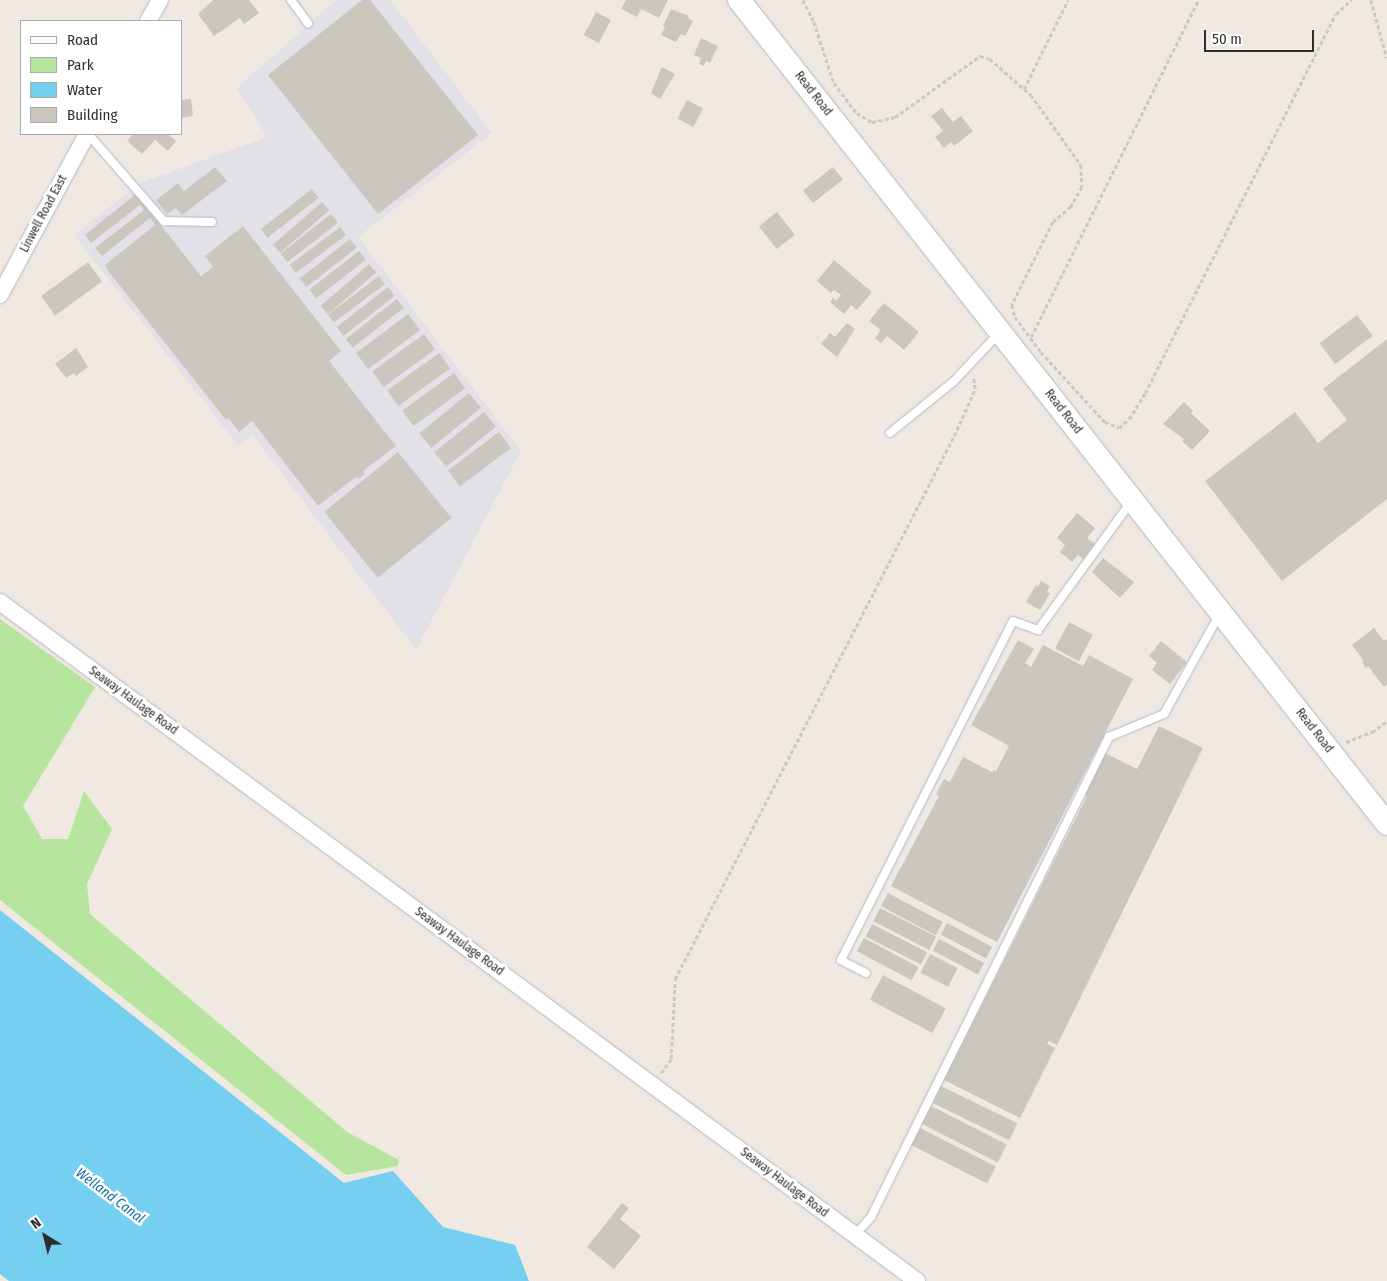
<!DOCTYPE html>
<style>
body{margin:0}
#map{position:relative;width:1387px;height:1281px;overflow:hidden;background:#efe9e1;font-family:"Fira Sans Condensed",sans-serif}
div>[style]{position:absolute}
.industrial>*{inset:0;background:#e3e1e8}
.green>*{inset:0;background:#b6e59e}
.water>*{inset:0;background:#75cff0}
.building>*{inset:0;background:#cbc7bf;transform-origin:0 0}
.path>*{height:2.5px;margin-top:-1.25px;transform-origin:0;background:repeating-linear-gradient(90deg,#c9c9c9 0 4px,transparent 0 6.5px)}
.roads{filter:drop-shadow(0 0 1px #b4b7c1) drop-shadow(0 0 1px #b4b7c1)}
.lane>*{height:8px;margin:-4px;padding:0 4px;transform-origin:4px;border-radius:4px;background:#fff}
.street>*{height:16px;margin:-8px;padding:0 8px;transform-origin:8px;border-radius:8px;background:#fff}
.secondary>*{height:22px;margin:-11px;padding:0 11px;transform-origin:11px;border-radius:11px;background:#fff}
span{translate:-50% -50%;white-space:nowrap;text-align:center;line-height:1.15;-webkit-text-stroke:5px #fff;paint-order:stroke}
.street-label{font-size:12px;color:#2e2e2e}
.water-label{font-size:14px;color:#0d6fa3;font-style:italic}
.legend{position:absolute;left:20px;top:20px;width:162px;height:115px;box-sizing:border-box;background:#fff;border:1px solid #ababab;margin:0;padding:6px 9px;list-style:none;font-size:15px;color:#2e2e2e}
.legend li{display:flex;align-items:center;gap:10px;height:25px}
.legend b{width:25px;border:1px solid #ababab}
.north{position:absolute;left:20px;top:1211px;width:50px;height:50px;-webkit-text-stroke:4px #fff;paint-order:stroke;rotate:324deg;font-size:14px;font-weight:700;line-height:20px;text-align:center;color:#2e2e2e}
.north::after{content:'';display:block;margin:auto;width:18px;height:22px;background:#2e2e2e;clip-path:polygon(50% 0,100% 100%,50% 72%,0 100%)}
.scale{position:absolute;left:1204px;top:30px;width:110px;height:22px;box-sizing:border-box;border:2px solid #2e2e2e;border-top:0;padding-left:6px;font-size:15px;line-height:18px;white-space:nowrap;color:#2e2e2e;-webkit-text-stroke:4px #fff;paint-order:stroke}
</style>
<div id="map">
<div class="industrial">
<i style="clip-path:polygon(336px 0,390px 0,492px 133px,358px 237px,521px 451px,416px 650px,252px 434px,238px 446px,74px 235px,140px 183px,267px 137px,237px 88px)"></i>
</div>
<div class="green">
<i style="clip-path:polygon(0 619px,95px 687px,23px 806px,42px 839px,68px 839px,84px 791px,112px 829px,87px 884px,90px 914px,347px 1132px,399px 1160px,398px 1166px,346px 1175px,0 900px)"></i>
</div>
<div class="water">
<i style="clip-path:polygon(0 910px,344px 1183px,393px 1171px,443px 1227px,515px 1245px,529px 1281px,9px 1281px,0 1274px)"></i>
</div>
<div class="building">
<i style="clip-path:polygon(213px 0,249px 0,259px 13px,244px 24px,240px 18px,214px 36px,198px 14px)"></i>
<i style="clip-path:polygon(362px 0,370px 0,478px 135px,378px 214px,268px 75px)"></i>
<i style="clip-path:polygon(626px 0,668px 0,659px 18px,641px 9px,637px 17px,621px 9px)"></i>
<i style="clip-path:polygon(671px 9px,689px 16px,688px 18px,693px 21px,685px 36px,681px 34px,676px 42px,661px 35px,665px 27px,663px 26px)"></i>
<i style="left:596px;top:12px;width:17px;height:26px;rotate:28deg"></i>
<i style="clip-path:polygon(701px 38px,718px 46px,710px 63px,706px 61px,704px 66px,699px 64px,701px 58px,694px 55px)"></i>
<i style="clip-path:polygon(662px 67px,675px 74px,660px 99px,651px 93px)"></i>
<i style="clip-path:polygon(191px 99px,193px 116px,181px 118px,181px 100px)"></i>
<i style="left:687px;top:100px;width:18px;height:21px;rotate:27deg"></i>
<i style="clip-path:polygon(942px 108px,953px 122px,961px 116px,973px 131px,954px 146px,951px 142px,944px 148px,935px 137px,943px 131px,931px 116px)"></i>
<i style="clip-path:polygon(133px 134px,168px 134px,176px 141px,168px 151px,155px 140px,142px 154px,127px 141px)"></i>
<i style="clip-path:polygon(215px 167px,227px 181px,182px 215px,176px 208px,167px 214px,156px 200px,178px 183px,184px 191px)"></i>
<i style="left:833px;top:167px;width:16px;height:38px;rotate:52deg"></i>
<i style="left:312px;top:189px;width:11px;height:65px;rotate:52deg"></i>
<i style="clip-path:polygon(136px 194px,201px 276px,213px 267px,205px 256px,243px 226px,341px 351px,329px 361px,396px 446px,363px 471px,365px 474px,358px 479px,356px 477px,318px 506px,252px 421px,239px 432px,228px 418px,226px 420px,109px 272px,105px 265px,155px 225px,150px 218px,102px 256px,95px 248px,144px 210px,140px 205px,91px 243px,85px 235px)"></i>
<i style="left:322px;top:202px;width:11px;height:65px;rotate:49deg"></i>
<i style="left:777px;top:212px;width:29px;height:23px;rotate:52deg"></i>
<i style="left:331px;top:214px;width:11px;height:64px;rotate:52deg"></i>
<i style="left:340px;top:227px;width:10px;height:63px;rotate:53deg"></i>
<i style="left:350px;top:239px;width:11px;height:64px;rotate:52deg"></i>
<i style="left:359px;top:251px;width:11px;height:63px;rotate:52deg"></i>
<i style="clip-path:polygon(834px 260px,872px 292px,857px 310px,851px 305px,844px 314px,830px 302px,833px 298px,836px 301px,841px 295px,834px 290px,831px 293px,817px 281px)"></i>
<i style="left:88px;top:262px;width:24px;height:58px;rotate:54deg"></i>
<i style="left:369px;top:264px;width:11px;height:64px;rotate:49deg"></i>
<i style="left:379px;top:276px;width:10px;height:64px;rotate:53deg"></i>
<i style="left:388px;top:287px;width:11px;height:65px;rotate:52deg"></i>
<i style="left:397px;top:299px;width:11px;height:65px;rotate:52deg"></i>
<i style="clip-path:polygon(884px 303px,919px 332px,904px 350px,887px 336px,881px 343px,875px 338px,881px 330px,869px 321px)"></i>
<i style="left:408px;top:314px;width:20px;height:65px;rotate:53deg"></i>
<i style="left:1357px;top:315px;width:26px;height:47px;rotate:53deg"></i>
<i style="clip-path:polygon(847px 323px,855px 329px,837px 357px,821px 344px,830px 333px,835px 337px)"></i>
<i style="left:424px;top:334px;width:19px;height:64px;rotate:54deg"></i>
<i style="clip-path:polygon(1387px 339px,1387px 499px,1282px 581px,1205px 481px,1295px 412px,1318px 443px,1347px 420px,1323px 389px)"></i>
<i style="clip-path:polygon(76px 348px,88px 367px,76px 376px,74px 373px,66px 378px,55px 364px)"></i>
<i style="left:439px;top:353px;width:19px;height:64px;rotate:54deg"></i>
<i style="left:454px;top:373px;width:19px;height:64px;rotate:54deg"></i>
<i style="left:469px;top:393px;width:19px;height:64px;rotate:51deg"></i>
<i style="clip-path:polygon(1184px 402px,1193px 411px,1191px 413px,1210px 431px,1192px 450px,1182px 441px,1184px 439px,1163px 424px)"></i>
<i style="left:484px;top:412px;width:19px;height:64px;rotate:51deg"></i>
<i style="left:499px;top:432px;width:20px;height:64px;rotate:53deg"></i>
<i style="left:398px;top:452px;width:85px;height:95px;rotate:51deg"></i>
<i style="clip-path:polygon(1077px 513px,1095px 528px,1087px 538px,1095px 544px,1083px 559px,1078px 555px,1072px 562px,1060px 552px,1065px 545px,1057px 538px)"></i>
<i style="clip-path:polygon(1103px 558px,1134px 582px,1120px 598px,1092px 572px)"></i>
<i style="clip-path:polygon(1041px 581px,1050px 586px,1047px 592px,1050px 593px,1040px 610px,1026px 602px,1036px 585px,1038px 587px)"></i>
<i style="left:1069px;top:622px;width:27px;height:30px;rotate:28deg"></i>
<i style="clip-path:polygon(1374px 628px,1384px 641px,1387px 639px,1387px 684px,1384px 687px,1368px 666px,1366px 668px,1362px 662px,1364px 661px,1352px 645px)"></i>
<i style="clip-path:polygon(1018px 640px,1034px 649px,1025px 663px,1031px 667px,1043px 645px,1083px 666px,1089px 655px,1133px 679px,997px 942px,891px 886px,939px 796px,936px 794px,944px 779px,950px 782px,963px 757px,992px 772px,994px 770px,996px 771px,1009px 746px,971px 725px)"></i>
<i style="clip-path:polygon(1161px 641px,1187px 662px,1170px 684px,1152px 670px,1157px 663px,1149px 656px)"></i>
<i style="clip-path:polygon(1159px 726px,1203px 748px,1057px 1045px,1049px 1041px,1047px 1044px,1055px 1048px,1020px 1118px,944px 1080px,1087px 796px,1085px 795px,1105px 753px,1137px 769px)"></i>
<i style="left:888px;top:893px;width:62px;height:15px;rotate:28deg"></i>
<i style="left:880px;top:908px;width:63px;height:15px;rotate:27deg"></i>
<i style="left:947px;top:923px;width:51px;height:13px;rotate:28deg"></i>
<i style="left:872px;top:924px;width:62px;height:14px;rotate:27deg"></i>
<i style="left:864px;top:938px;width:62px;height:15px;rotate:28deg"></i>
<i style="left:939px;top:939px;width:51px;height:13px;rotate:28deg"></i>
<i style="left:930px;top:954px;width:31px;height:21px;rotate:27deg"></i>
<i style="left:883px;top:975px;width:71px;height:28px;rotate:28deg"></i>
<i style="left:941px;top:1086px;width:85px;height:19px;rotate:26deg"></i>
<i style="left:931px;top:1106px;width:85px;height:20px;rotate:27deg"></i>
<i style="left:920px;top:1128px;width:85px;height:19px;rotate:27deg"></i>
<i style="clip-path:polygon(622px 1203px,629px 1208px,620px 1219px,641px 1236px,614px 1269px,587px 1247px)"></i>
</div>
<div class="path">
<i style="left:803px;top:0;width:25px;rotate:63deg"></i>
<i style="left:814px;top:22px;width:64px;rotate:71.8deg"></i>
<i style="left:834px;top:83px;width:38px;rotate:53deg"></i>
<i style="left:857px;top:113px;width:17px;rotate:31deg"></i>
<i style="left:872px;top:122px;width:24px;rotate:-12deg"></i>
<i style="left:895px;top:117px;width:105px;rotate:-35.7deg"></i>
<i style="left:980px;top:56px;width:10px;rotate:17deg"></i>
<i style="left:990px;top:59px;width:55px;rotate:41.3deg"></i>
<i style="left:1031px;top:95px;width:86px;rotate:54.5deg"></i>
<i style="left:1081px;top:165px;width:22px;rotate:87deg"></i>
<i style="left:1082px;top:187px;width:23px;rotate:119deg"></i>
<i style="left:1071px;top:207px;width:23px;rotate:140deg"></i>
<i style="left:1053px;top:222px;width:93px;rotate:116.3deg"></i>
<i style="left:1012px;top:305px;width:12px;rotate:76deg"></i>
<i style="left:1015px;top:317px;width:44px;rotate:53.4deg"></i>
<i style="left:1041px;top:352px;width:95px;rotate:47.6deg"></i>
<i style="left:1105px;top:422px;width:15px;rotate:23deg"></i>
<i style="left:1119px;top:428px;width:13px;rotate:-42deg"></i>
<i style="left:1129px;top:419px;width:31px;rotate:-58deg"></i>
<i style="left:1145px;top:393px;width:424px;rotate:-63.3deg"></i>
<i style="left:1336px;top:14px;width:21px;rotate:-43deg"></i>
<i style="left:1371px;top:0;width:60px;rotate:74.6deg"></i>
<i style="left:1024px;top:89px;width:99px;rotate:-63.7deg"></i>
<i style="left:1031px;top:337px;width:376px;rotate:-63.6deg"></i>
<i style="left:1346px;top:742px;width:28px;rotate:-21deg"></i>
<i style="left:1372px;top:732px;width:19px;rotate:-36deg"></i>
<i style="left:661px;top:1073px;width:17px;rotate:-54deg"></i>
<i style="left:671px;top:1059px;width:80px;rotate:-87.1deg"></i>
<i style="left:675px;top:979px;width:610px;rotate:-62.81deg"></i>
<i style="left:954px;top:436px;width:51px;rotate:-65.9deg"></i>
<i style="left:975px;top:389px;width:12px;rotate:-99deg"></i>
</div>
<div class="roads">
<div class="lane">
<i style="left:291px;top:0;width:29px;rotate:54deg"></i>
<i style="left:88px;top:134px;width:116px;rotate:48.9deg"></i>
<i style="left:164px;top:221px;width:48px;rotate:1.2deg"></i>
<i style="left:890px;top:433px;width:82px;rotate:-39.1deg"></i>
<i style="left:954px;top:381px;width:66px;rotate:-46.8deg"></i>
<i style="left:866px;top:973px;width:28px;rotate:-153deg"></i>
<i style="left:841px;top:960px;width:380px;rotate:-63.1deg"></i>
<i style="left:1013px;top:621px;width:27px;rotate:20deg"></i>
<i style="left:1038px;top:630px;width:158px;rotate:-54deg"></i>
<i style="left:855px;top:1235px;width:24px;rotate:-48deg"></i>
<i style="left:871px;top:1217px;width:536px;rotate:-63.63deg"></i>
<i style="left:1109px;top:737px;width:60px;rotate:-22.7deg"></i>
<i style="left:1164px;top:714px;width:113px;rotate:-60.9deg"></i>
</div>
<div class="street">
<i style="left:148px;top:21px;width:24px;rotate:-60deg"></i>
<i style="left:0;top:295px;width:183px;rotate:-61.6deg"></i>
<i style="left:0;top:602px;width:1141px;rotate:36.52deg"></i>
</div>
<div class="secondary">
<i style="left:739px;top:0;width:1048px;rotate:51.82deg"></i>
</div>
</div>
<div class="street-label">
<span style="left:813px;top:94px;rotate:52deg">Read Road</span>
<span style="left:44px;top:214px;rotate:-62deg">Linwell Road East</span>
<span style="left:1063px;top:412px;rotate:52deg">Read Road</span>
<span style="left:133px;top:701px;rotate:36deg">Seaway Haulage Road</span>
<span style="left:1314px;top:731px;rotate:52deg">Read Road</span>
<span style="left:459px;top:942px;rotate:36deg">Seaway Haulage Road</span>
<span style="left:784px;top:1183px;rotate:37deg">Seaway Haulage Road</span>
</div>
<div class="water-label">
<span style="left:110px;top:1196px;rotate:37deg">Welland Canal</span>
</div>
<ul class="legend">
<li><b style="height:6px;background:#fff"></b>Road</li>
<li><b style="height:14px;background:#b6e59e"></b>Park</li>
<li><b style="height:14px;background:#75cff0"></b>Water</li>
<li><b style="height:14px;background:#cbc7bf"></b>Building</li>
</ul>
<div class="north">N</div>
<div class="scale">50 m</div>
</div>
